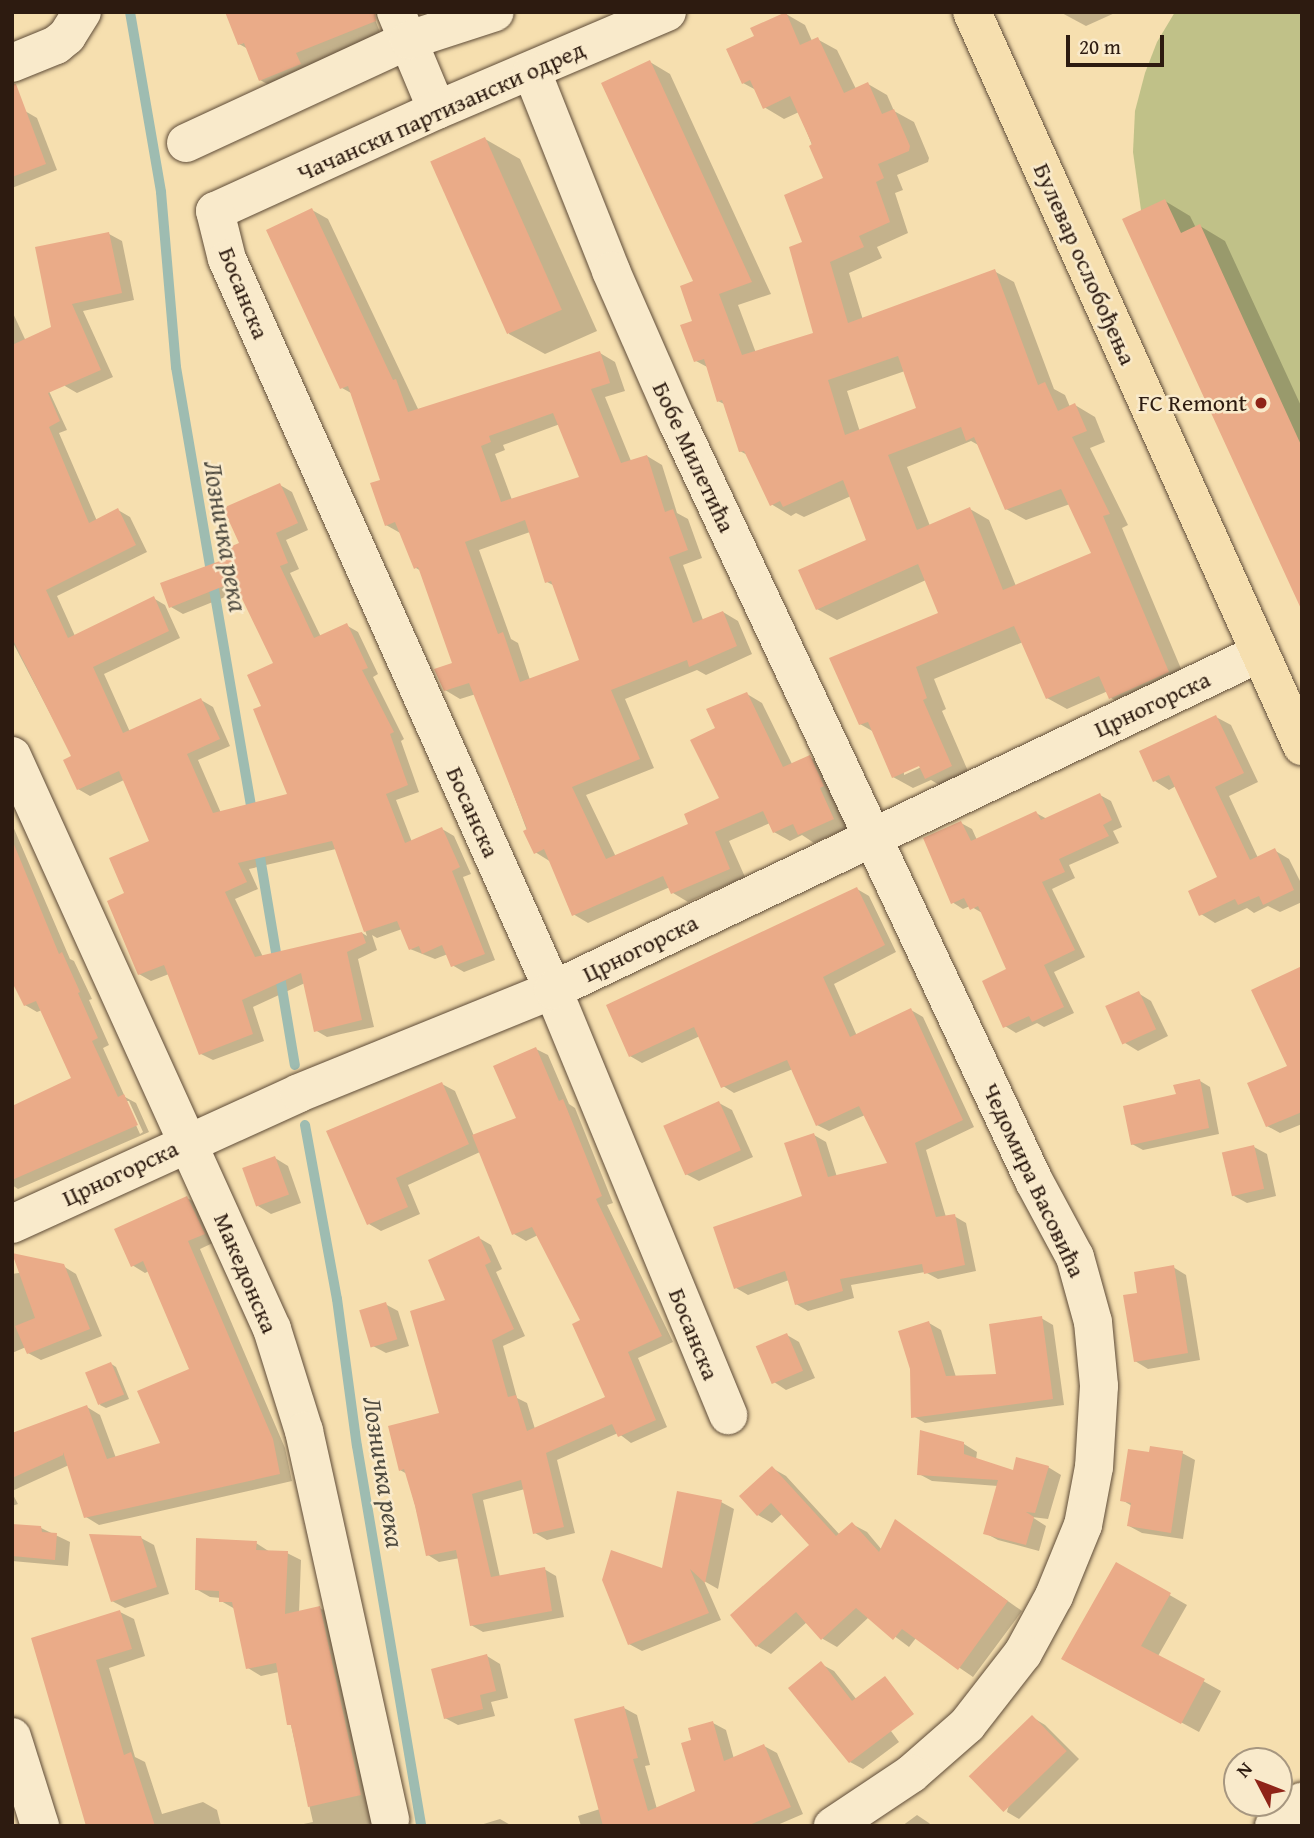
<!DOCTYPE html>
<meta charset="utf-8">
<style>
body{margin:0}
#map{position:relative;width:1314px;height:1838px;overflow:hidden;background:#f6dfaf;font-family:"Gentium Book Plus",serif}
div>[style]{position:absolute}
.green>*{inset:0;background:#c0c188}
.shadow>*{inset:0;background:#0003}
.stream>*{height:10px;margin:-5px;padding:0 5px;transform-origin:5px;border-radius:5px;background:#9ebcb1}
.building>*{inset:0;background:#eaab88;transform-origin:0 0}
.roads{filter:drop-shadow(0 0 2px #5f4c38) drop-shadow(0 0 2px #5f4c38)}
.minor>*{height:38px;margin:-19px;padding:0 19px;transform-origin:19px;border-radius:19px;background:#f9eacb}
.major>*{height:38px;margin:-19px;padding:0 19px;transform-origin:19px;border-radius:19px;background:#f6dfaf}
.dots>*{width:19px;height:19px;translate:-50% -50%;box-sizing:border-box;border:4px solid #f9eacb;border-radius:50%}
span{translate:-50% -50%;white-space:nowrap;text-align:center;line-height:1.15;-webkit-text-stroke:5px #f9eacb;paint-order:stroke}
.street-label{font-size:24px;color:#2d1b10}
.poi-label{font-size:24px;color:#2d1b10}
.right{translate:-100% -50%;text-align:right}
.water-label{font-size:26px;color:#4f4b40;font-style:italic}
.frame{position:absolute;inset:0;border:14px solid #2d1b10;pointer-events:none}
.north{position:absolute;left:1223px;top:1747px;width:70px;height:70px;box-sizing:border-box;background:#f9eacb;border:2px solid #a79780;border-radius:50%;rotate:312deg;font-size:19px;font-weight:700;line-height:28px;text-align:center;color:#2d1b10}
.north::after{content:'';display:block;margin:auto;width:24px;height:32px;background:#8f2418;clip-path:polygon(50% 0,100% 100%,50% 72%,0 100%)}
.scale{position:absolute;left:1066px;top:35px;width:98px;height:32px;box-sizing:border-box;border:4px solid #2d1b10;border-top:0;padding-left:9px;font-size:21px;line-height:24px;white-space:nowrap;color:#2d1b10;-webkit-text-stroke:5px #f9eacb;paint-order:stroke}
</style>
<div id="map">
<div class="green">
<i style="clip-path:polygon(1175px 12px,1302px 12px,1302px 596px,1141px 210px,1133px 152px,1135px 111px,1145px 73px,1157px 42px)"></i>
</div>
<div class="shadow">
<i style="clip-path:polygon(372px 12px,387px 50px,296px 100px,260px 80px,248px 49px,239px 44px)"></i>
<i style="clip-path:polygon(1060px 12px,1117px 12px,1086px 26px)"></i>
<i style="clip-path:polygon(evenodd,786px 14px,805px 25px,812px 41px,817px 39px,837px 50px,856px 89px,868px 84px,887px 95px,894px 111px,914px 122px,929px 158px,928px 162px,897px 175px,903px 190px,895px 193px,908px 233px,877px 247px,882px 258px,849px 273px,863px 320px,994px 271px,1014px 282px,1054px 389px,1065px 395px,1070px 407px,1075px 405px,1095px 417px,1105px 442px,1090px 448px,1128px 525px,1122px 528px,1187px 683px,1130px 709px,1111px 698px,1108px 691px,1067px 709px,1047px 698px,1023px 642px,934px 679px,946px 709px,942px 711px,971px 778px,946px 789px,931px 780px,913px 788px,893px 777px,874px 732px,860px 724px,940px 614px,926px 580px,837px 620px,817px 609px,868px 541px,851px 496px,804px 517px,796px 513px,791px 516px,771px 504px,749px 456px,740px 451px,726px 405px,718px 401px,709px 368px,696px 361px,696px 282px,650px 62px,670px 74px,771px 294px,738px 305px,756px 353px,815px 334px,804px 243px,825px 178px,799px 112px,784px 119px,764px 107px,756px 90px,743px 83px,756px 37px,786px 14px,905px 371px,918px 409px,860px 432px,847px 391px,905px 371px,786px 14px,971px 441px,980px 446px,1006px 509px,1026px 520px,1070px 504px,1094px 553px,1016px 586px,989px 520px,970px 509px,930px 526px,907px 467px,971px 441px,786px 14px,926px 761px,928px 764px,904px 775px,904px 771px,926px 761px)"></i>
<i style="clip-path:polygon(25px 111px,37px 118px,57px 170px,12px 188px,12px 116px)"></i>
<i style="clip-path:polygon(485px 139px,520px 159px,597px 331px,545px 354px,509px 334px)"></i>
<i style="clip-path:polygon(1165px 201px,1190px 216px,1196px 228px,1200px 226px,1225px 241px,1302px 408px,1302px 607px)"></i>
<i style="clip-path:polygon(evenodd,312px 210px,328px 219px,419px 411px,600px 353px,615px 362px,625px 391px,605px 397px,631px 461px,647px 456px,662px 465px,677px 513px,688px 519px,702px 558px,683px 565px,703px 620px,723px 612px,738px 621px,752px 654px,706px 675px,697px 670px,625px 699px,654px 768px,586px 795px,616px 857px,690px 825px,721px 799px,717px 729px,747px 694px,762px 703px,792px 764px,809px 757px,825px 765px,848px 828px,814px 843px,802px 835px,790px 841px,774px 832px,770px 823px,729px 841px,745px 877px,688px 902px,673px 893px,670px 887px,588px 923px,573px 914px,551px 862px,535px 852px,476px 694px,460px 699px,445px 690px,454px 664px,421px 571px,416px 568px,402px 534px,386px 525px,382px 481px,351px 393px,342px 388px,312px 210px,560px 424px,582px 478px,512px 500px,495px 454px,505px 450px,503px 445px,560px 424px,312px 210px,530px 532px,547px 582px,555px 586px,581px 661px,530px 680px,518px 643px,511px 639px,479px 550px,530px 532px)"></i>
<i style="clip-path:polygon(109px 234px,122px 241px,134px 300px,83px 311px,113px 377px,77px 393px,65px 386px,37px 249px)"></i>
<i style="clip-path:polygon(evenodd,12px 311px,67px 430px,59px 433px,97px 521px,118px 510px,130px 517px,147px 552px,57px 596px,75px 636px,153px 598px,165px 605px,180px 638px,104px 674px,130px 732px,201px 700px,213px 707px,230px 746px,198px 760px,221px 813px,289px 795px,263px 707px,276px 664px,240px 591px,183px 614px,171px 607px,231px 559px,280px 485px,292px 492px,308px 530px,286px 540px,299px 569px,290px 573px,321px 637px,346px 625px,358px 632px,378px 674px,373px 677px,404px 739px,401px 741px,419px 792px,396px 800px,412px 842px,442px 829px,454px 836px,471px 874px,463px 877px,495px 960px,464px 972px,452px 965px,448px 954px,435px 959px,410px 949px,402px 929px,377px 938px,372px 935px,377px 950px,358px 959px,374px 1027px,327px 1037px,315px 1030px,305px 983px,253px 1007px,264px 1041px,213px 1060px,201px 1054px,169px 974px,151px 981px,139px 974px,127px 894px,151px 842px,124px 780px,90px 796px,78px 789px,73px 757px,12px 641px,12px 311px,336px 849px,367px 936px,362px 933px,263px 957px,235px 899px,258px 889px,249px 869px,336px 849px)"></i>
<i style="clip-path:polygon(1216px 717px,1231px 725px,1258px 782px,1229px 796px,1258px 858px,1274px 850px,1289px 859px,1302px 885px,1302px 902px,1280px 912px,1268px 906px,1254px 913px,1247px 908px,1215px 923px,1201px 914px,1219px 878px,1176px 786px,1169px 790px,1155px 781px)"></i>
<i style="clip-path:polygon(1100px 795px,1111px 801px,1122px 827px,1113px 831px,1119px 843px,1069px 865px,1075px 878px,1052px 889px,1085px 957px,1054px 972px,1074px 1013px,1044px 1027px,1037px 1023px,1016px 1033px,1005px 1026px,1008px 970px,984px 914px,970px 906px,963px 909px,952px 902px,961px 823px,972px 829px,977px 840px,1036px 813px,1047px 819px)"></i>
<i style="clip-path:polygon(evenodd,12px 824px,70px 959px,74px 961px,92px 999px,89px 1000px,109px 1045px,103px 1048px,125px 1097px,136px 1103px,149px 1132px,18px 1189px,12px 1185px,12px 1108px,73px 1079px,42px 1010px,37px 1012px,25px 1005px,12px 978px,12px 824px,125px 1101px,129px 1101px,143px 1132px,140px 1134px,125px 1101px)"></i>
<i style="clip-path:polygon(857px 889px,869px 896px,896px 952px,834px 984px,857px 1036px,911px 1010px,923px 1017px,974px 1127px,926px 1150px,946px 1217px,954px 1216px,966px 1223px,976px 1271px,938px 1279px,925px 1272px,851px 1285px,854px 1298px,808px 1311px,796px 1304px,789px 1280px,748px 1295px,736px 1288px,804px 1197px,814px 1135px,826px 1142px,837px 1177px,889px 1165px,865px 1115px,829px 1131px,817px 1125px,793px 1069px,734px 1093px,723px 1086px,700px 1036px,642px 1063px,630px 1056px)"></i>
<i style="clip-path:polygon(1302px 970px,1302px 1124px,1280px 1133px,1267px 1126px,1289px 1067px)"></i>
<i style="clip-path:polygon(1138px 993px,1151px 1001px,1168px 1036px,1138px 1051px,1125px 1043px)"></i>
<i style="clip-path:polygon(536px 1049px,548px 1055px,569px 1104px,575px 1108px,613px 1203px,607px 1205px,673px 1342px,638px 1358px,667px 1427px,631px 1443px,618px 1433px,557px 1460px,575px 1533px,547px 1540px,535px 1533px,525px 1489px,483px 1500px,500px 1577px,544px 1569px,556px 1576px,564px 1617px,483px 1632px,471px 1625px,460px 1558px,439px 1562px,428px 1555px,407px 1474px,400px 1470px,441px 1414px,447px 1301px,479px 1238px,491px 1245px,502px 1269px,496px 1272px,525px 1336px,503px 1346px,517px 1398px,527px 1403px,535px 1429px,607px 1398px,583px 1321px,538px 1235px,526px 1241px,514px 1234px,480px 1152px,408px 1185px,420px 1214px,381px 1231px,369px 1224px,442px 1084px,455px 1091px,474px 1136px,518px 1119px)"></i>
<i style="clip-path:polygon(1200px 1081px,1210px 1087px,1219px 1134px,1143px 1150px,1132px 1144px,1178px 1096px)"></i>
<i style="clip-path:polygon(719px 1103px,732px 1110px,753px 1157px,699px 1181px,686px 1174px)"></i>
<i style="clip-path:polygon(1254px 1147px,1267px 1154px,1276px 1196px,1247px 1203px,1234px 1196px)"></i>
<i style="clip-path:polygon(275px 1158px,288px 1166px,301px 1203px,271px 1214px,258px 1206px)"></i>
<i style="clip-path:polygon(187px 1198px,200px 1205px,217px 1241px,200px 1249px,285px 1448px,292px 1481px,99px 1525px,86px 1517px,69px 1465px,12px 1491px,12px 1435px,87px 1407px,100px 1415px,116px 1458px,162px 1444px,191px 1370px,149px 1271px,145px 1273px,132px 1265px)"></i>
<i style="clip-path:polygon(63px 1266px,76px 1274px,102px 1336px,41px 1360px,28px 1353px,26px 1347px,12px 1353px,12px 1274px)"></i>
<i style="clip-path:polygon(1173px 1267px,1186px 1275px,1200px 1360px,1148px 1369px,1135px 1361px,1139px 1294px)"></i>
<i style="clip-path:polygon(385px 1304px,398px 1311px,409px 1346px,386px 1353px,373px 1346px)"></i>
<i style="clip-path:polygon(1041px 1318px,1053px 1325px,1064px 1405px,925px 1423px,913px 1416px,929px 1323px,941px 1330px,956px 1377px,998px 1376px)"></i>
<i style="clip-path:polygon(787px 1335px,799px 1342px,815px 1378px,786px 1390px,774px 1382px)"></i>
<i style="clip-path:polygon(110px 1363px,116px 1367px,129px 1399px,106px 1408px,100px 1405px)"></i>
<i style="clip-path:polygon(964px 1444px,977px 1452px,976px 1460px,1014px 1472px,1048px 1467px,1061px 1475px,1048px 1519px,1032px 1517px,1046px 1526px,1039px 1551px,998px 1540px,985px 1533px,998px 1486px,932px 1481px,919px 1474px)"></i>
<i style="clip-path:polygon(1182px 1453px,1195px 1460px,1183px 1539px,1142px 1533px,1129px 1526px,1132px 1506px,1122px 1500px,1150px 1454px)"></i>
<i style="clip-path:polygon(772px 1468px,786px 1476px,840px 1535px,852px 1524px,867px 1532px,882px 1550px,896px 1522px,1022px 1611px,973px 1677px,916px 1638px,909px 1647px,869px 1617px,837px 1647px,823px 1639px,807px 1622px,771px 1654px,757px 1646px,812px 1545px,783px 1513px,772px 1523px,758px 1515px)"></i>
<i style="clip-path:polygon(12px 1493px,18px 1504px,12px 1506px)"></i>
<i style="clip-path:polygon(721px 1502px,734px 1509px,718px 1589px,704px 1581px,721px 1620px,642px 1651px,629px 1644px,663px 1570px)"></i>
<i style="clip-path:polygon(12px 1526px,41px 1528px,70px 1542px,68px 1566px,12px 1561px)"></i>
<i style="clip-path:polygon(141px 1538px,154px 1545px,169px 1594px,125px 1608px,112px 1601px)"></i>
<i style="clip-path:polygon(256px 1543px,270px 1552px,287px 1553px,301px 1560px,299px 1613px,320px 1608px,333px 1616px,378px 1826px,294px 1826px,313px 1822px,279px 1672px,261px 1676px,248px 1668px,235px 1609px,221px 1601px,221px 1598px,210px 1597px,196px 1589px)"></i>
<i style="clip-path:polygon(1117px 1565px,1187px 1605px,1158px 1656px,1221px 1691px,1199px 1732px,1081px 1668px)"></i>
<i style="clip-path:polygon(120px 1612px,134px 1619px,145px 1656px,109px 1668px,135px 1757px,145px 1762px,162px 1814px,203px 1802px,217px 1810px,221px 1826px,88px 1826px,33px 1639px)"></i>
<i style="clip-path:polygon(487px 1656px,500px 1664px,508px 1698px,491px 1702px,495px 1716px,458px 1725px,445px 1718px)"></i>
<i style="clip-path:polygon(821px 1664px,834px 1671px,857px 1700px,872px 1705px,899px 1742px,863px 1769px,850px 1762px)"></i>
<i style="clip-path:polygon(624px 1708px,637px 1715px,650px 1765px,645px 1766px,657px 1809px,697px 1792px,693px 1741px,713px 1723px,726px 1730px,734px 1759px,764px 1746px,777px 1753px,803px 1814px,775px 1826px,581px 1826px,578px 1816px,600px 1809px)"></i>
<i style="clip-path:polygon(1032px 1717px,1045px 1725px,1079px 1759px,1019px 1819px,1007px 1812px)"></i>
<i style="clip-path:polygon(917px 1815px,929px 1823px,932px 1826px,902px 1826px)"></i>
<i style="clip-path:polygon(500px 1819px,512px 1826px,477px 1826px)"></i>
</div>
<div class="stream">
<i style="left:130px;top:12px;width:183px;rotate:80.2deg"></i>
<i style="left:161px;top:192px;width:176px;rotate:85.1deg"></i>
<i style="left:176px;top:367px;width:457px;rotate:80.3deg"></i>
<i style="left:258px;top:845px;width:223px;rotate:80.5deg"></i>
<i style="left:305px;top:1125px;width:177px;rotate:79.6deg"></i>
<i style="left:337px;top:1299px;width:148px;rotate:82.3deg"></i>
<i style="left:357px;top:1446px;width:385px;rotate:80.4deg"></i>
</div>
<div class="building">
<i style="clip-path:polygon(225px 12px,375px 12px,376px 21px,296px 53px,301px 64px,259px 81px,244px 43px,238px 45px)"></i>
<i style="clip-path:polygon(evenodd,786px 12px,800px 45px,818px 37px,844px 93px,868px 82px,882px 114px,894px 109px,910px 146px,909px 151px,878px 164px,884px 178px,876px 182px,890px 222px,859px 236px,864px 247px,830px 262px,848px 323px,995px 269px,1038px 385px,1045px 382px,1058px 411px,1075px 403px,1087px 431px,1072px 437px,1110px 514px,1103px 516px,1169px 672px,1109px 699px,1099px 676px,1046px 699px,1014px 626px,916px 667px,927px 698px,923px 700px,952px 766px,925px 779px,919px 766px,892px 778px,868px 722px,859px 725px,829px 658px,938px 613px,918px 564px,816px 610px,798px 570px,866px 540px,843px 480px,783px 507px,780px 501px,770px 506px,744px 451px,739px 452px,722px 400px,717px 402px,704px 359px,694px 362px,680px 325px,692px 321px,680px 286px,693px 281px,601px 83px,650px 60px,752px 282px,719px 294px,742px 355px,813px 333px,789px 247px,802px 242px,784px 195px,823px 178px,809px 146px,812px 144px,790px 96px,763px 109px,750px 80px,742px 84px,726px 49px,754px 36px,750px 28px,786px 12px,898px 356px,916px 408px,845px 435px,828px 380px,898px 356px,786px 12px,961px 427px,966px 441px,974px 437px,1005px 510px,1061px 489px,1091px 553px,1003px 590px,970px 507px,917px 530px,888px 455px,961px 427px)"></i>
<i style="clip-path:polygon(12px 84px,16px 84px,46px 164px,12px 177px)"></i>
<i style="left:485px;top:137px;width:189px;height:60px;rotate:66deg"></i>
<i style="clip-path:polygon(1165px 199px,1181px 233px,1200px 224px,1302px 447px,1302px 611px,1122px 219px)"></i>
<i style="clip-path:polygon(evenodd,312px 208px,393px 380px,396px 379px,408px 412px,600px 351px,610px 383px,591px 389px,621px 463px,647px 455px,665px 512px,673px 509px,688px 550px,669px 557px,693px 623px,723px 611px,737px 646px,689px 667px,687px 660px,611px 690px,640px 759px,572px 787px,606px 859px,688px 824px,684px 814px,719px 798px,690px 740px,715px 728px,706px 709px,747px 692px,783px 767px,810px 755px,824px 786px,820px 788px,834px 819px,798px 835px,793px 824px,773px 833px,763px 811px,715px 832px,730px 869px,671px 894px,663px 876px,572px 916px,544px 849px,534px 854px,523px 831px,527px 829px,469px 683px,444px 691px,434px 669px,452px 663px,418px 567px,414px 569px,395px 522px,385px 526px,370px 483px,380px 480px,348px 386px,340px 389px,266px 230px,312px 208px,553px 413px,579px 477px,501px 502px,481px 446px,491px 442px,489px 436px,553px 413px,312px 208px,525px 520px,545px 583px,551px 581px,579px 660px,520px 682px,503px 632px,498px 634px,465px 542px,525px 520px)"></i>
<i style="clip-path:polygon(109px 232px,122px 293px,72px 304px,101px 370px,48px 393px,60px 421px,49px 427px,89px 523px,118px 508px,136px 545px,46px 590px,68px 638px,154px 596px,169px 631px,93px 667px,123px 733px,201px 698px,220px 739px,187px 754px,213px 813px,287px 794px,253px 709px,261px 706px,247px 675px,273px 663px,234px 582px,169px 608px,160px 583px,228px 558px,225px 549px,239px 543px,223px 508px,280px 483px,298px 523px,276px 533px,288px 563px,280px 566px,314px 638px,347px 623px,368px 668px,362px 670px,394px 732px,390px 734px,408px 785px,386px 794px,405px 843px,442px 827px,460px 867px,452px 871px,485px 954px,451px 967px,442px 945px,422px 954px,419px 946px,409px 950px,397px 921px,364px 932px,332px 841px,238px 863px,247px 882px,225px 892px,255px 957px,362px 932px,366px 943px,347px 952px,362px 1020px,314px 1032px,301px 973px,242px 1000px,253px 1034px,199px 1055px,164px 965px,138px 975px,107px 901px,124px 893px,109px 858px,149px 841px,119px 771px,77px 790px,63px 760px,71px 756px,12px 638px,12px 345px,51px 327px,35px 247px)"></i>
<i style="clip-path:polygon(1216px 715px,1244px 773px,1215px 787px,1250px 860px,1275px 848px,1294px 890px,1263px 905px,1259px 896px,1238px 905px,1235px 899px,1199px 916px,1188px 891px,1217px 877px,1169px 775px,1153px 782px,1139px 751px)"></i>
<i style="clip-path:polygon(1100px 793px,1112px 820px,1103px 825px,1109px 836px,1059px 859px,1065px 872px,1042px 882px,1075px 950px,1044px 965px,1064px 1007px,1032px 1022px,1029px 1016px,1003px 1028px,982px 981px,1006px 969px,978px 906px,970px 910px,964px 898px,951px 904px,923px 838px,961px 821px,971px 841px,1036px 811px,1041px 820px)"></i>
<i style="clip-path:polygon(13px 842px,59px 954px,62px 952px,80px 992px,78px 993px,98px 1038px,92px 1041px,118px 1097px,124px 1094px,138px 1125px,12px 1180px,12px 1106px,71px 1078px,36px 1001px,24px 1006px,12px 982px)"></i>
<i style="clip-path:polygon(857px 887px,885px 945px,823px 977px,850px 1037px,911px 1008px,963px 1120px,915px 1143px,936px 1217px,955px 1214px,965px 1265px,924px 1274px,922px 1264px,840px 1279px,843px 1291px,795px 1305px,785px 1271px,734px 1289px,713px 1227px,802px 1196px,784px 1143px,814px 1133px,828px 1177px,887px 1163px,859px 1106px,816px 1126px,787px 1060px,721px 1088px,694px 1027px,629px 1057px,606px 1005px)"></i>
<i style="clip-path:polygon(1302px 966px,1302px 1112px,1266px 1127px,1247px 1083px,1287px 1066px,1251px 990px)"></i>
<i style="left:1139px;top:991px;width:42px;height:37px;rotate:66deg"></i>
<i style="clip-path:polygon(536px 1047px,559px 1101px,563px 1099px,602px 1196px,596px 1199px,662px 1336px,628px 1352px,656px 1420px,618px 1437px,612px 1424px,546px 1453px,564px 1527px,533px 1534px,521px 1480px,472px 1494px,491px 1577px,545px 1567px,552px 1611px,470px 1626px,456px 1550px,426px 1556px,415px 1506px,404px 1469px,399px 1471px,388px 1426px,439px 1413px,410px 1311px,445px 1300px,428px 1260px,479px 1236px,491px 1262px,485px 1265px,514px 1329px,492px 1340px,508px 1397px,516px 1395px,527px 1431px,605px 1397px,572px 1324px,580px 1320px,532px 1227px,512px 1235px,472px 1135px,516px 1118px,493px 1066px)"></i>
<i style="clip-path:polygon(1200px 1079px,1209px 1128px,1131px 1145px,1123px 1106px,1176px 1094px,1173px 1085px)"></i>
<i style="clip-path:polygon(442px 1082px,469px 1144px,396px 1178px,408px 1207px,367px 1225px,326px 1131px)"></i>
<i style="left:719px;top:1101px;width:54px;height:61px;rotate:66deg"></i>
<i style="left:1254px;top:1145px;width:45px;height:33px;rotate:77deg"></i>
<i style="left:275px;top:1156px;width:41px;height:35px;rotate:70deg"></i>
<i style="clip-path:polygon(187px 1196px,205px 1234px,188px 1241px,273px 1439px,280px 1474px,84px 1518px,63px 1452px,63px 1455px,12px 1478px,12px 1433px,87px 1405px,107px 1459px,160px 1443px,137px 1391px,189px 1369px,143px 1261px,131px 1267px,114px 1229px)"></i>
<i style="clip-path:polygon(12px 1253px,64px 1264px,90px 1329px,27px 1354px,15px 1326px,35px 1318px)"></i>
<i style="clip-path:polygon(1174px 1265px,1188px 1353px,1134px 1362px,1123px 1295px,1137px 1293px,1134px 1272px)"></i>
<i style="left:386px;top:1302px;width:39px;height:28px;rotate:73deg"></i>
<i style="clip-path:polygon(1042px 1316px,1053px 1399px,911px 1418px,910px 1369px,898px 1331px,929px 1321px,946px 1376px,996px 1374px,989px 1324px)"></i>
<i style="left:787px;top:1333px;width:41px;height:34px;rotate:67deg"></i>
<i style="left:111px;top:1362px;width:35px;height:28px;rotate:68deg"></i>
<i style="clip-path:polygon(920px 1430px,964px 1442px,964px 1454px,1013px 1470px,1016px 1457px,1049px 1466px,1035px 1513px,1026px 1512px,1034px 1517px,1026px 1545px,983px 1534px,998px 1480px,917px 1475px)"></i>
<i style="clip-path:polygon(1150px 1446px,1183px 1451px,1171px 1533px,1127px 1526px,1131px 1503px,1120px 1501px,1128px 1449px,1149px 1452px)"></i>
<i style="clip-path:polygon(772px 1466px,836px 1536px,852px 1522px,879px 1552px,895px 1519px,1008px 1601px,958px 1670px,902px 1629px,893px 1640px,856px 1608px,821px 1640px,796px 1612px,756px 1647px,730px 1615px,809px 1545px,771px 1503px,757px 1516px,739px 1496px)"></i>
<i style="clip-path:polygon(677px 1491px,722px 1500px,705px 1583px,690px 1569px,709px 1613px,628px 1645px,602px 1580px,611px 1550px,662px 1568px)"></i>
<i style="clip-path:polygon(12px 1524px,41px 1526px,42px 1532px,57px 1533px,55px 1560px,12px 1556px)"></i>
<i style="clip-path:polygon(89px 1534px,141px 1536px,157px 1587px,111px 1602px)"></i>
<i style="clip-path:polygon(196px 1538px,257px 1541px,256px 1550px,288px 1551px,285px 1614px,320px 1606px,361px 1795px,308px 1807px,291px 1725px,287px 1725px,276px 1663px,246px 1669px,232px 1602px,219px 1602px,219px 1591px,195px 1590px)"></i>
<i style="clip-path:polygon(1116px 1562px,1171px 1593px,1141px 1646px,1205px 1679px,1181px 1724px,1061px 1659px)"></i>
<i style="clip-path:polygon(120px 1610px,132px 1649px,96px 1660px,124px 1755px,131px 1752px,155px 1826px,86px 1826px,31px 1638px)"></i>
<i style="clip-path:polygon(487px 1654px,496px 1691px,480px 1695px,483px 1709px,444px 1719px,431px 1669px)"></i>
<i style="clip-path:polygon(821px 1661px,852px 1701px,885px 1676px,914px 1714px,849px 1763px,788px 1688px)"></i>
<i style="clip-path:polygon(624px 1706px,638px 1758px,633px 1759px,648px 1811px,695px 1791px,681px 1743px,691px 1740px,688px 1728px,713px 1721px,724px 1761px,764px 1744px,791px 1807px,747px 1826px,603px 1826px,574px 1719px)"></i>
<i style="left:1032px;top:1715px;width:50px;height:88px;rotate:46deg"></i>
</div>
<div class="roads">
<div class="minor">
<i style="left:396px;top:12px;width:106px;rotate:67.3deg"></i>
<i style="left:667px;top:12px;width:250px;rotate:156.9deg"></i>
<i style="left:437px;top:110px;width:244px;rotate:155.5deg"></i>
<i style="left:215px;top:211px;width:49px;rotate:76deg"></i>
<i style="left:227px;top:259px;width:800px;rotate:65.96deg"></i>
<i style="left:553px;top:990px;width:460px;rotate:67.6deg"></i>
<i style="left:12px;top:63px;width:48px;rotate:-22.2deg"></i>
<i style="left:56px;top:45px;width:14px;rotate:-39deg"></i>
<i style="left:67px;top:36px;width:28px;rotate:-58deg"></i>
<i style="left:532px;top:72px;width:214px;rotate:68.3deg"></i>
<i style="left:611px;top:271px;width:164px;rotate:66.3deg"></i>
<i style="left:677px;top:421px;width:840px;rotate:64.84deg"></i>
<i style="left:1034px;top:1181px;width:86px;rotate:61.7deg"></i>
<i style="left:1075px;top:1257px;width:67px;rotate:74.5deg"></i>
<i style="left:1093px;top:1322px;width:64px;rotate:84.6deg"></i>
<i style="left:1099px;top:1386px;width:81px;rotate:93.5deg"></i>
<i style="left:1094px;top:1467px;width:59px;rotate:100.7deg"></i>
<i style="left:1083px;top:1525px;width:77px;rotate:112.2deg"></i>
<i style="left:1054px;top:1596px;width:65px;rotate:118.5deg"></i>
<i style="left:1023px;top:1653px;width:91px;rotate:127.9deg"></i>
<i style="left:967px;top:1725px;width:74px;rotate:138.8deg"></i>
<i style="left:911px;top:1774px;width:94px;rotate:146.3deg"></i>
<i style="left:186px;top:143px;width:246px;rotate:-24.8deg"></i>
<i style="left:409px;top:40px;width:90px;rotate:-18deg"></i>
<i style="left:12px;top:756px;width:629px;rotate:65.59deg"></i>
<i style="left:272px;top:1329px;width:107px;rotate:72.6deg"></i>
<i style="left:304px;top:1431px;width:398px;rotate:77.5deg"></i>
<i style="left:12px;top:1224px;width:315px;rotate:-24.5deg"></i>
<i style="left:299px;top:1093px;width:274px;rotate:-22.1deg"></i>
<i style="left:553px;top:990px;width:783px;rotate:-25.49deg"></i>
<i style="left:12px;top:1737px;width:93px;rotate:72.5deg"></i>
<i style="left:1274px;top:1826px;width:37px;rotate:-41deg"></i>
</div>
<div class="major">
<i style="left:972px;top:12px;width:805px;rotate:65.79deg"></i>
</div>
</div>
<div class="dots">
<i style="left:1261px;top:403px;background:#8f2418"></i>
</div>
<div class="street-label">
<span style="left:441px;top:111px;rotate:-24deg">Чачански партизански одред</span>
<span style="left:1085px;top:264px;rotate:66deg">Булевар ослобођења</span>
<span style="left:244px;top:293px;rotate:68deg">Босанска</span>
<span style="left:694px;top:457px;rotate:65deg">Бобе Милетића</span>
<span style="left:1152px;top:704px;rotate:-25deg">Црногорска</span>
<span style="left:473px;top:812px;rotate:66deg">Босанска</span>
<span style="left:640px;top:948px;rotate:-26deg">Црногорска</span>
<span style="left:120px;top:1173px;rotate:-25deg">Црногорска</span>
<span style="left:1034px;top:1180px;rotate:65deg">Чедомира Васовића</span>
<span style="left:246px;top:1273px;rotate:67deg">Македонска</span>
<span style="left:694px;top:1334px;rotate:68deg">Босанска</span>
</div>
<div class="poi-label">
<span class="right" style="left:1247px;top:403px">FC Remont</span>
</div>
<div class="water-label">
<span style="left:226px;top:536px;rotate:80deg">Лозничка река</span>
<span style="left:384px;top:1472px;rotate:81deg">Лозничка река</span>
</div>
<div class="frame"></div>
<div class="north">N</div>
<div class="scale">20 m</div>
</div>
